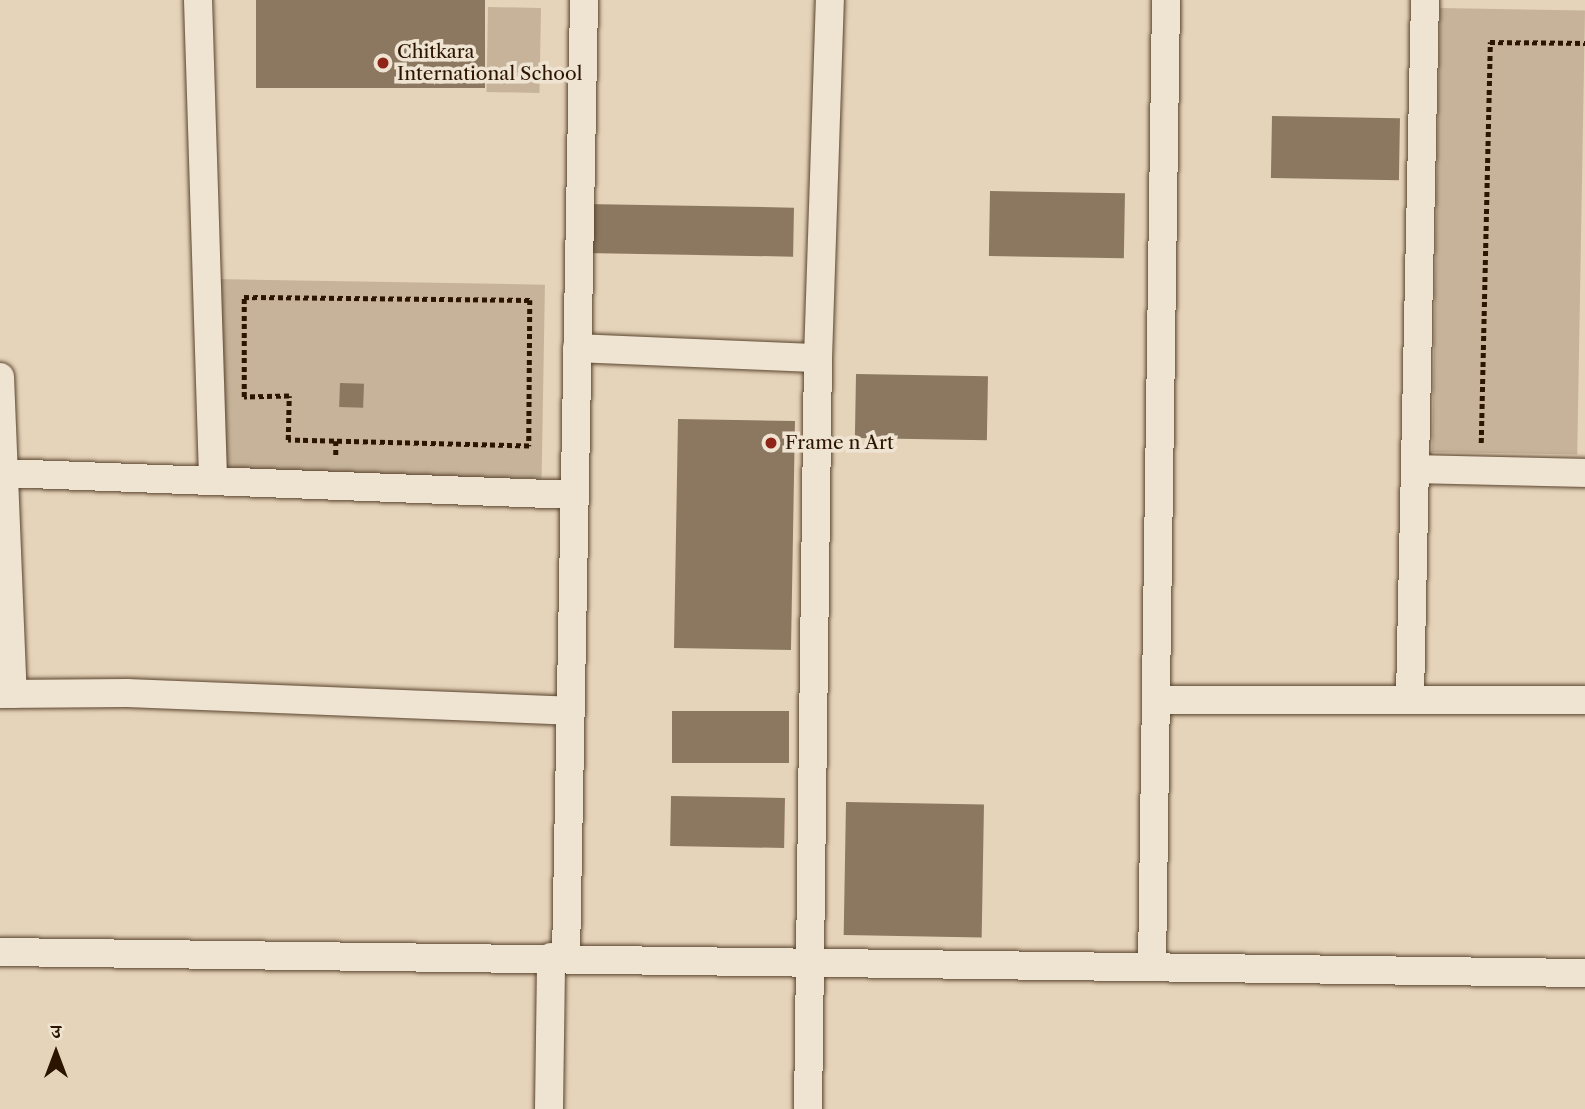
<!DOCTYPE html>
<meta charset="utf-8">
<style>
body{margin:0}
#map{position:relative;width:1585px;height:1109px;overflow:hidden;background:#e6d4ba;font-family:"Libre Caslon Text","Noto Serif Devanagari",serif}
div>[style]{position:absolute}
.green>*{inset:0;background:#c6b39a;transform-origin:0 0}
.building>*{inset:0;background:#8c7861;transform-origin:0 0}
.path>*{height:4.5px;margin-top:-2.25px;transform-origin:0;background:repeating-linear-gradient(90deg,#2b1400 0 5px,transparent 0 8.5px)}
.roads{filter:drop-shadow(0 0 2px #5a442e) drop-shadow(0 0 2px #5a442e)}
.minor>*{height:28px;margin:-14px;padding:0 14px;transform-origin:14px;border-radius:14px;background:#efe3d2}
.dots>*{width:19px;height:19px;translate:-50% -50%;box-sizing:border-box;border:4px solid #efe3d2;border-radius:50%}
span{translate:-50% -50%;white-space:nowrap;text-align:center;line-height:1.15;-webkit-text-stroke:7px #efe3d2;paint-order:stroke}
.poi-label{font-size:19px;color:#2b1400}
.left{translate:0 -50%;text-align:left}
.north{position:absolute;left:21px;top:1018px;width:70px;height:70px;-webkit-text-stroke:5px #efe3d2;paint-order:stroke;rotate:0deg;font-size:19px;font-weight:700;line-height:28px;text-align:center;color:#2b1400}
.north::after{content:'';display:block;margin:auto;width:24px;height:32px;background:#2b1400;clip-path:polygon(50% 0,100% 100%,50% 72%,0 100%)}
</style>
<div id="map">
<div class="green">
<i style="left:488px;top:7px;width:53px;height:85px;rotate:1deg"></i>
<i style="left:1440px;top:8px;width:145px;height:444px;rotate:1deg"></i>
<i style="left:217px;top:279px;width:328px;height:194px;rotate:1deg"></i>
</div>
<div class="building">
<i style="left:256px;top:0;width:229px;height:88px"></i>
<i style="left:1272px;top:116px;width:128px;height:62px;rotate:1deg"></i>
<i style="left:990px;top:191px;width:135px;height:65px;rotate:1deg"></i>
<i style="left:585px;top:204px;width:209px;height:49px;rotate:1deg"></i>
<i style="left:856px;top:374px;width:132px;height:64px;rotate:1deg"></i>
<i style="left:340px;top:383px;width:24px;height:24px;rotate:2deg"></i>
<i style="left:678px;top:419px;width:117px;height:229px;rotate:1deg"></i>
<i style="left:672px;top:711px;width:117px;height:52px"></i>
<i style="left:671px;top:796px;width:114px;height:50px;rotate:1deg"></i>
<i style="left:846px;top:802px;width:138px;height:133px;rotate:1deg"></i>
</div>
<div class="path">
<i style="left:244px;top:297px;width:286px;rotate:0.6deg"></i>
<i style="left:530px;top:300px;width:146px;rotate:90.4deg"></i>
<i style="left:529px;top:446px;width:241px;rotate:-178.6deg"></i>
<i style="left:288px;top:440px;width:44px;rotate:-88.7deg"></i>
<i style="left:289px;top:396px;width:45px;rotate:178.7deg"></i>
<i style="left:244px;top:397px;width:100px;rotate:-90deg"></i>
<i style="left:336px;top:441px;width:16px;rotate:90deg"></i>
<i style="left:1481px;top:443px;width:401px;rotate:-88.7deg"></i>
<i style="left:1490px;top:42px;width:95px;rotate:0.6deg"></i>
</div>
<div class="roads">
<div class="minor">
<i style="left:198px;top:0;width:481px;rotate:88.2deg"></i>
<i style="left:577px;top:348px;width:241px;rotate:2.4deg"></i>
<i style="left:0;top:377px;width:317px;rotate:87.7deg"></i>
<i style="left:1415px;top:469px;width:170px;rotate:1.3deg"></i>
<i style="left:4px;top:473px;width:571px;rotate:2.21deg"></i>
<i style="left:0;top:694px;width:127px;rotate:-0.5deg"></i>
<i style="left:127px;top:693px;width:443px;rotate:2.3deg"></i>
<i style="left:1410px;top:697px;width:697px;rotate:-88.77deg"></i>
<i style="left:1156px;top:700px;width:429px"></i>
<i style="left:0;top:952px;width:1585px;rotate:0.76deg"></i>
<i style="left:566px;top:957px;width:957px;rotate:-88.92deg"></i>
<i style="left:1152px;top:967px;width:967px;rotate:-89.17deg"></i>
<i style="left:549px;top:1109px;width:152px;rotate:-89.2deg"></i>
<i style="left:808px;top:1109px;width:751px;rotate:-89.24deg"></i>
<i style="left:818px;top:358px;width:358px;rotate:-88.1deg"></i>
</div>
</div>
<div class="dots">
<i style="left:383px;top:63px;background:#8f2418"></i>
<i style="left:771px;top:443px;background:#8f2418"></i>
</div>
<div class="poi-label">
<span class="left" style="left:397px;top:63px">Chitkara<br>International School</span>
<span class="left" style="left:785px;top:443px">Frame n Art</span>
</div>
<div class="north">उ</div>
</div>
